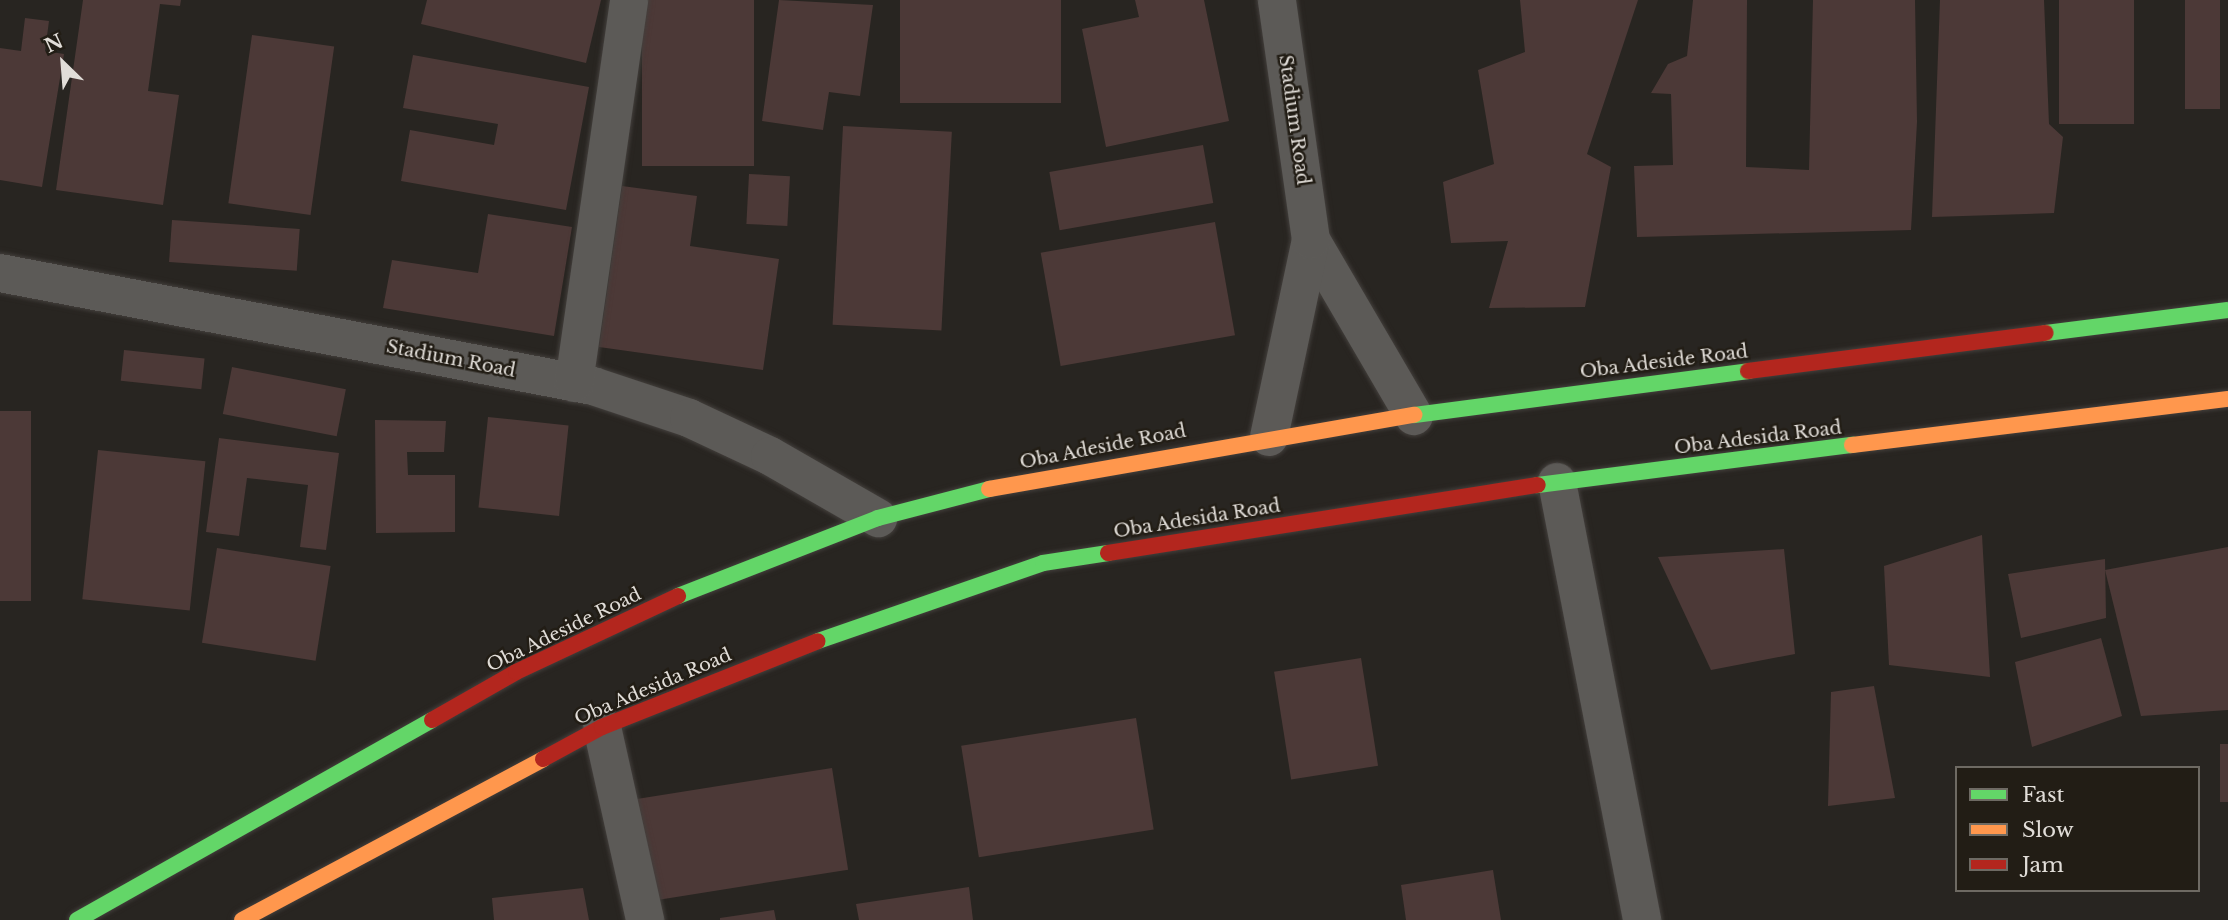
<!DOCTYPE html>
<style>
body{margin:0}
#map{position:relative;width:2228px;height:920px;overflow:hidden;background:#282521;font-family:"Libre Baskerville",serif}
div>[style]{position:absolute}
.building>*{inset:0;background:#4c3937;transform-origin:0 0}
.roads{filter:drop-shadow(0 0 2px #433f3c) drop-shadow(0 0 2px #433f3c)}
.street>*{height:38px;margin:-19px;padding:0 19px;transform-origin:19px;border-radius:19px;background:#5c5a57}
.fast>*{height:16px;margin:-8px;padding:0 8px;transform-origin:8px;border-radius:8px;background:#63d668}
.slow>*{height:16px;margin:-8px;padding:0 8px;transform-origin:8px;border-radius:8px;background:#ff974d}
.jam>*{height:16px;margin:-8px;padding:0 8px;transform-origin:8px;border-radius:8px;background:#b3261e}
span{translate:-50% -50%;white-space:nowrap;text-align:center;line-height:1.15;-webkit-text-stroke:5px #221d15;paint-order:stroke}
.street-label{font-size:18px;color:#e1ddd8}
.legend{position:absolute;left:1955px;top:766px;width:245px;height:126px;box-sizing:border-box;background:#221d15;border:2px solid #6e6a63;margin:0;padding:9px 12px;list-style:none;font-size:21px;color:#e1ddd8}
.legend li{display:flex;align-items:center;gap:14px;height:35px}
.legend b{width:35px;border:2px solid #6e6a63}
.north{position:absolute;left:28px;top:28px;width:70px;height:70px;-webkit-text-stroke:5px #221d15;paint-order:stroke;rotate:335deg;font-size:19px;font-weight:700;line-height:28px;text-align:center;color:#e1ddd8}
.north::after{content:'';display:block;margin:auto;width:24px;height:32px;background:#e1ddd8;clip-path:polygon(50% 0,100% 100%,50% 72%,0 100%)}
</style>
<div id="map">
<div class="building">
<i style="clip-path:polygon(83px 0,181px 0,180px 6px,160px 4px,148px 91px,179px 95px,163px 205px,56px 190px)"></i>
<i style="clip-path:polygon(427px 0,601px 0,586px 63px,421px 24px)"></i>
<i style="left:642px;top:0;width:112px;height:166px"></i>
<i style="clip-path:polygon(779px 0,873px 5px,860px 96px,829px 92px,823px 130px,762px 121px)"></i>
<i style="left:900px;top:0;width:161px;height:103px"></i>
<i style="clip-path:polygon(1135px 0,1204px 0,1229px 121px,1106px 147px,1082px 29px,1139px 17px)"></i>
<i style="clip-path:polygon(1520px 0,1638px 0,1587px 154px,1611px 167px,1585px 307px,1489px 308px,1508px 241px,1451px 243px,1443px 182px,1494px 164px,1478px 70px,1525px 52px)"></i>
<i style="clip-path:polygon(1693px 0,1747px 0,1746px 167px,1809px 170px,1813px 0,1915px 0,1917px 122px,1911px 230px,1637px 237px,1634px 166px,1673px 165px,1671px 94px,1651px 93px,1668px 64px,1687px 56px)"></i>
<i style="clip-path:polygon(1940px 0,2044px 0,2049px 124px,2063px 137px,2054px 213px,1932px 217px)"></i>
<i style="left:2059px;top:0;width:75px;height:124px"></i>
<i style="left:2185px;top:0;width:35px;height:109px"></i>
<i style="clip-path:polygon(25px 18px,49px 21px,45px 51px,64px 54px,42px 187px,0 180px,0 48px,21px 51px)"></i>
<i style="left:252px;top:35px;width:83px;height:170px;rotate:8deg"></i>
<i style="clip-path:polygon(413px 55px,589px 87px,566px 210px,401px 181px,410px 130px,494px 145px,498px 124px,403px 108px)"></i>
<i style="left:843px;top:126px;width:109px;height:199px;rotate:3deg"></i>
<i style="left:1203px;top:145px;width:59px;height:156px;rotate:80deg"></i>
<i style="left:749px;top:174px;width:41px;height:50px;rotate:3deg"></i>
<i style="clip-path:polygon(622px 186px,697px 196px,690px 246px,779px 259px,763px 370px,599px 347px)"></i>
<i style="clip-path:polygon(488px 214px,572px 227px,554px 336px,383px 308px,392px 260px,478px 273px)"></i>
<i style="left:172px;top:220px;width:128px;height:42px;rotate:4deg"></i>
<i style="left:1215px;top:222px;width:115px;height:177px;rotate:80deg"></i>
<i style="left:124px;top:350px;width:81px;height:31px;rotate:6deg"></i>
<i style="left:232px;top:367px;width:116px;height:48px;rotate:11deg"></i>
<i style="left:0;top:411px;width:31px;height:190px"></i>
<i style="left:488px;top:417px;width:81px;height:91px;rotate:6deg"></i>
<i style="clip-path:polygon(375px 420px,446px 421px,444px 452px,407px 452px,408px 475px,455px 475px,455px 532px,376px 533px)"></i>
<i style="clip-path:polygon(219px 438px,339px 453px,326px 550px,300px 547px,308px 485px,247px 478px,239px 536px,206px 532px)"></i>
<i style="left:98px;top:450px;width:108px;height:150px;rotate:6deg"></i>
<i style="clip-path:polygon(1982px 535px,1990px 677px,1889px 665px,1884px 566px)"></i>
<i style="clip-path:polygon(2228px 547px,2228px 710px,2141px 716px,2105px 570px)"></i>
<i style="left:217px;top:548px;width:115px;height:96px;rotate:9deg"></i>
<i style="clip-path:polygon(1784px 549px,1795px 654px,1711px 670px,1658px 557px)"></i>
<i style="clip-path:polygon(2105px 559px,2106px 618px,2021px 638px,2008px 574px)"></i>
<i style="clip-path:polygon(2101px 638px,2122px 716px,2032px 747px,2015px 662px)"></i>
<i style="left:1361px;top:658px;width:109px;height:88px;rotate:81deg"></i>
<i style="clip-path:polygon(1874px 686px,1895px 798px,1828px 806px,1831px 692px)"></i>
<i style="left:1136px;top:718px;width:113px;height:177px;rotate:81deg"></i>
<i style="left:2228px;top:744px;width:58px;height:8px;rotate:90deg"></i>
<i style="left:832px;top:768px;width:103px;height:204px;rotate:81deg"></i>
<i style="clip-path:polygon(1493px 870px,1501px 920px,1406px 920px,1401px 885px)"></i>
<i style="clip-path:polygon(969px 887px,973px 920px,859px 920px,856px 904px)"></i>
<i style="clip-path:polygon(583px 888px,589px 920px,494px 920px,492px 898px)"></i>
<i style="clip-path:polygon(774px 910px,776px 920px,720px 920px,720px 918px)"></i>
</div>
<div class="roads">
<div class="street">
<i style="left:1311px;top:240px;width:204px;rotate:59.7deg"></i>
<i style="left:0;top:273px;width:604px;rotate:10.79deg"></i>
<i style="left:593px;top:386px;width:101px;rotate:18.4deg"></i>
<i style="left:689px;top:418px;width:89px;rotate:25.1deg"></i>
<i style="left:770px;top:456px;width:125px;rotate:29.9deg"></i>
<i style="left:574px;top:383px;width:387px;rotate:-81.8deg"></i>
<i style="left:1269px;top:437px;width:201px;rotate:-78deg"></i>
<i style="left:1311px;top:240px;width:242px;rotate:-98.1deg"></i>
<i style="left:1557px;top:482px;width:446px;rotate:79deg"></i>
<i style="left:602px;top:727px;width:198px;rotate:77.4deg"></i>
</div>
<div class="fast">
<i style="left:2046px;top:333px;width:183px;rotate:-7.2deg"></i>
<i style="left:1415px;top:415px;width:336px;rotate:-7.5deg"></i>
<i style="left:1538px;top:485px;width:317px;rotate:-7.3deg"></i>
<i style="left:678px;top:596px;width:215px;rotate:-21.3deg"></i>
<i style="left:878px;top:518px;width:115px;rotate:-14.6deg"></i>
<i style="left:818px;top:641px;width:238px;rotate:-19.1deg"></i>
<i style="left:1043px;top:563px;width:66px;rotate:-8.7deg"></i>
<i style="left:77px;top:920px;width:407px;rotate:-29.4deg"></i>
</div>
<div class="slow">
<i style="left:1852px;top:445px;width:379px;rotate:-7deg"></i>
<i style="left:989px;top:489px;width:432px;rotate:-9.9deg"></i>
<i style="left:242px;top:920px;width:341px;rotate:-28.1deg"></i>
</div>
<div class="jam">
<i style="left:1748px;top:371px;width:300px;rotate:-7.3deg"></i>
<i style="left:1108px;top:553px;width:435px;rotate:-9deg"></i>
<i style="left:432px;top:720px;width:97px;rotate:-29.7deg"></i>
<i style="left:516px;top:672px;width:179px;rotate:-25.1deg"></i>
<i style="left:543px;top:759px;width:67px;rotate:-28.5deg"></i>
<i style="left:602px;top:727px;width:232px;rotate:-21.7deg"></i>
</div>
</div>
<div class="street-label">
<span style="left:1294px;top:120px;rotate:82deg">Stadium Road</span>
<span style="left:451px;top:359px;rotate:11deg">Stadium Road</span>
<span style="left:1664px;top:362px;rotate:-7deg">Oba Adeside Road</span>
<span style="left:1758px;top:438px;rotate:-7deg">Oba Adesida Road</span>
<span style="left:1103px;top:447px;rotate:-11deg">Oba Adeside Road</span>
<span style="left:1197px;top:519px;rotate:-9deg">Oba Adesida Road</span>
<span style="left:564px;top:630px;rotate:-26deg">Oba Adeside Road</span>
<span style="left:653px;top:687px;rotate:-23deg">Oba Adesida Road</span>
</div>
<ul class="legend">
<li><b style="height:9px;background:#63d668"></b>Fast</li>
<li><b style="height:9px;background:#ff974d"></b>Slow</li>
<li><b style="height:9px;background:#b3261e"></b>Jam</li>
</ul>
<div class="north">N</div>
</div>
